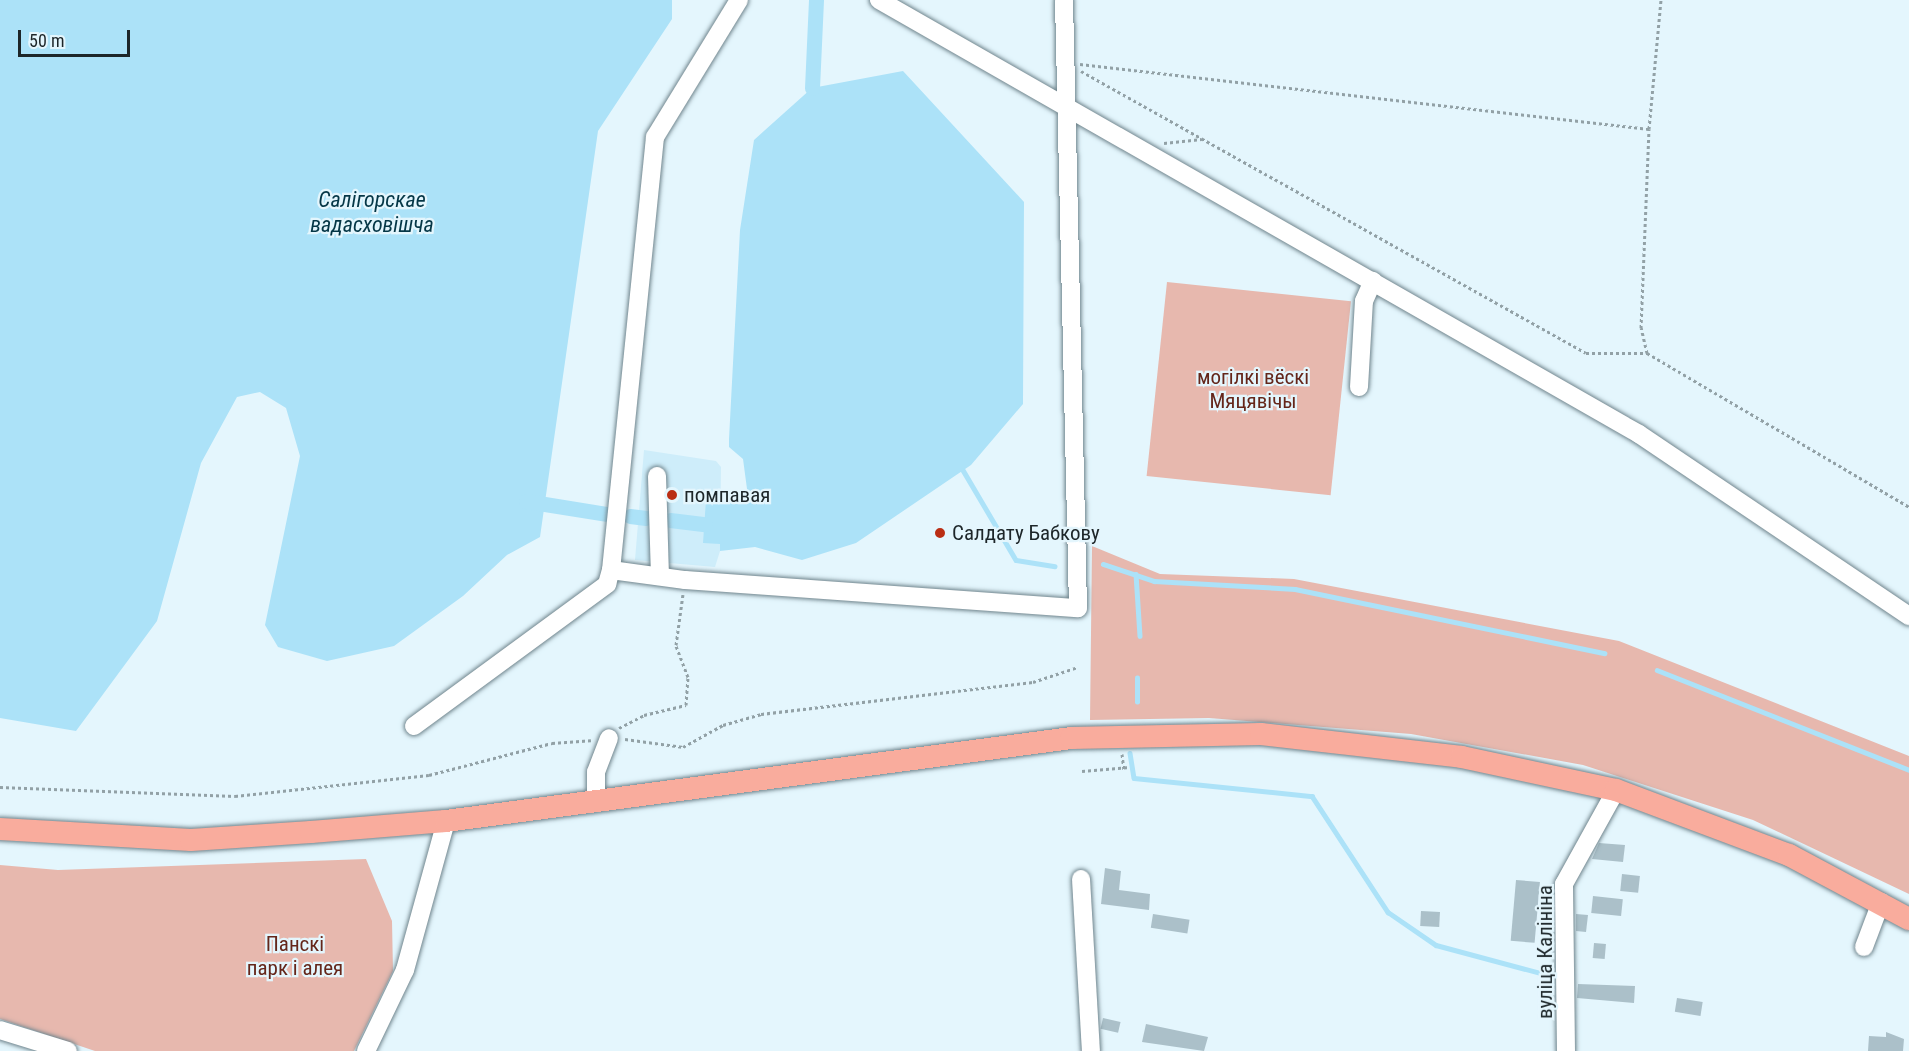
<!DOCTYPE html>
<meta charset="utf-8">
<style>
body{margin:0}
#map{position:relative;width:1909px;height:1051px;overflow:hidden;background:#e4f6fd;font-family:"Roboto Condensed",sans-serif}
div>[style]{position:absolute}
.built>*{inset:0;background:#ceedfa}
.green>*{inset:0;background:#e7b8ae;transform-origin:0 0}
.water>*{inset:0;background:#ace2f8}
.stream>*{height:4.5px;margin:-2.25px;padding:0 2.25px;transform-origin:2.25px;border-radius:2.25px;background:#ace2f8}
.canal>*{height:15px;margin:-7.5px;padding:0 7.5px;transform-origin:7.5px;border-radius:7.5px;background:#ace2f8}
.building>*{inset:0;background:#abc0c9;transform-origin:0 0}
.path>*{height:3px;margin-top:-1.5px;transform-origin:0;background:repeating-linear-gradient(90deg,#92a1a6 0 3px,transparent 0 6px)}
.roads{filter:drop-shadow(0 0 2px #70858d) drop-shadow(0 0 2px #70858d)}
.minor>*{height:18px;margin:-9px;padding:0 9px;transform-origin:9px;border-radius:9px;background:#fff}
.major>*{height:22px;margin:-11px;padding:0 11px;transform-origin:11px;border-radius:11px;background:#f9ac9d}
.dots>*{width:16px;height:16px;translate:-50% -50%;box-sizing:border-box;border:3px solid #e4f6fd;border-radius:50%}
span{translate:-50% -50%;white-space:nowrap;text-align:center;line-height:1.15;-webkit-text-stroke:4.5px #e4f6fd;paint-order:stroke}
.park-label{font-size:21px;color:#64261a}
.poi-label{font-size:21px;color:#1d2629}
.left{translate:0 -50%;text-align:left}
.street-label{font-size:21px;color:#1d2629}
.water-label{font-size:22px;color:#053747;font-style:italic}
.scale{position:absolute;left:18px;top:30px;width:112px;height:27px;box-sizing:border-box;border:3px solid #1d2629;border-top:0;padding-left:8px;font-size:18px;line-height:21px;white-space:nowrap;color:#1d2629;-webkit-text-stroke:4px #e4f6fd;paint-order:stroke}
</style>
<div id="map">
<div class="built">
<i style="clip-path:polygon(644px 450px,716px 461px,721px 467px,720px 551px,715px 567px,635px 560px)"></i>
</div>
<div class="green">
<i style="left:1167px;top:282px;width:185px;height:195px;rotate:6deg"></i>
<i style="clip-path:polygon(1092px 546px,1160px 574px,1294px 579px,1619px 641px,1909px 756px,1909px 894px,1753px 820px,1583px 765px,1411px 734px,1209px 718px,1090px 720px)"></i>
<i style="clip-path:polygon(366px 859px,392px 921px,393px 971px,354px 1051px,95px 1051px,0 1019px,0 865px,58px 870px)"></i>
</div>
<div class="water">
<i style="clip-path:polygon(0 0,672px 0,672px 19px,598px 131px,540px 537px,507px 555px,463px 596px,394px 646px,327px 661px,278px 647px,265px 625px,300px 456px,286px 408px,260px 392px,237px 397px,201px 463px,157px 621px,76px 731px,0 718px)"></i>
<i style="clip-path:polygon(903px 71px,1024px 202px,1023px 404px,971px 465px,856px 543px,802px 560px,755px 547px,720px 551px,720px 544px,703px 543px,706px 500px,723px 501px,723px 491px,739px 498px,747px 489px,743px 459px,729px 447px,729px 439px,740px 230px,754px 140px,812px 88px)"></i>
</div>
<div class="stream">
<i style="left:963px;top:470px;width:104px;rotate:59.5deg"></i>
<i style="left:1016px;top:560px;width:39px;rotate:9deg"></i>
<i style="left:1103px;top:564px;width:54px;rotate:18.4deg"></i>
<i style="left:1154px;top:581px;width:141px;rotate:3.2deg"></i>
<i style="left:1295px;top:589px;width:316px;rotate:11.7deg"></i>
<i style="left:1136px;top:574px;width:62px;rotate:86.3deg"></i>
<i style="left:1657px;top:670px;width:271px;rotate:21.6deg"></i>
<i style="left:1137px;top:702px;width:24px;rotate:-90deg"></i>
<i style="left:1130px;top:753px;width:25px;rotate:81deg"></i>
<i style="left:1134px;top:778px;width:179px;rotate:5.8deg"></i>
<i style="left:1312px;top:796px;width:139px;rotate:56.8deg"></i>
<i style="left:1388px;top:912px;width:58px;rotate:34.5deg"></i>
<i style="left:1436px;top:945px;width:120px;rotate:15deg"></i>
</div>
<div class="canal">
<i style="left:812px;top:88px;width:88px;rotate:-87.4deg"></i>
<i style="left:526px;top:501px;width:81px;rotate:9.2deg"></i>
<i style="left:630px;top:516px;width:16px;rotate:7deg"></i>
<i style="left:670px;top:520px;width:35px;rotate:7deg"></i>
</div>
<div class="building">
<i style="clip-path:polygon(1599px 843px,1625px 845px,1623px 862px,1592px 859px)"></i>
<i style="clip-path:polygon(1105px 868px,1121px 871px,1119px 890px,1150px 894px,1149px 910px,1101px 904px)"></i>
<i style="left:1622px;top:874px;width:18px;height:17px;rotate:6deg"></i>
<i style="left:1516px;top:880px;width:24px;height:61px;rotate:5deg"></i>
<i style="left:1593px;top:896px;width:30px;height:17px;rotate:6deg"></i>
<i style="left:1421px;top:911px;width:19px;height:15px;rotate:3deg"></i>
<i style="left:1153px;top:914px;width:37px;height:14px;rotate:9deg"></i>
<i style="clip-path:polygon(1576px 914px,1588px 915px,1586px 932px,1576px 931px)"></i>
<i style="left:1594px;top:943px;width:12px;height:15px;rotate:5deg"></i>
<i style="clip-path:polygon(1578px 984px,1635px 986px,1634px 1003px,1577px 998px)"></i>
<i style="left:1677px;top:998px;width:26px;height:14px;rotate:9deg"></i>
<i style="left:1103px;top:1018px;width:18px;height:11px;rotate:13deg"></i>
<i style="clip-path:polygon(1146px 1024px,1208px 1037px,1204px 1051px,1142px 1042px)"></i>
<i style="clip-path:polygon(1886px 1032px,1904px 1039px,1903px 1051px,1868px 1051px,1869px 1036px,1886px 1037px)"></i>
</div>
<div class="path">
<i style="left:1080px;top:64px;width:573px;rotate:6.52deg"></i>
<i style="left:1081px;top:71px;width:578px;rotate:29.18deg"></i>
<i style="left:1586px;top:353px;width:61px"></i>
<i style="left:1647px;top:353px;width:304px;rotate:30.4deg"></i>
<i style="left:1164px;top:143px;width:38px;rotate:-6deg"></i>
<i style="left:1647px;top:353px;width:26px;rotate:-103deg"></i>
<i style="left:1641px;top:328px;width:199px;rotate:-87.7deg"></i>
<i style="left:1649px;top:129px;width:130px;rotate:-84.7deg"></i>
<i style="left:619px;top:728px;width:28px;rotate:-27deg"></i>
<i style="left:644px;top:715px;width:43px;rotate:-13.4deg"></i>
<i style="left:686px;top:705px;width:28px;rotate:-86deg"></i>
<i style="left:688px;top:677px;width:34px;rotate:-111deg"></i>
<i style="left:676px;top:645px;width:51px;rotate:-82.2deg"></i>
<i style="left:625px;top:739px;width:59px;rotate:7.9deg"></i>
<i style="left:683px;top:747px;width:46px;rotate:-28.8deg"></i>
<i style="left:723px;top:725px;width:40px;rotate:-16deg"></i>
<i style="left:761px;top:714px;width:274px;rotate:-6.7deg"></i>
<i style="left:1033px;top:682px;width:47px;rotate:-18.4deg"></i>
<i style="left:1122px;top:754px;width:17px;rotate:83deg"></i>
<i style="left:1082px;top:771px;width:48px;rotate:-4.8deg"></i>
<i style="left:0;top:787px;width:235px;rotate:2.2deg"></i>
<i style="left:235px;top:796px;width:195px;rotate:-6.2deg"></i>
<i style="left:429px;top:775px;width:127px;rotate:-14.6deg"></i>
<i style="left:552px;top:743px;width:39px;rotate:-4deg"></i>
</div>
<div class="roads">
<div class="minor">
<i style="left:739px;top:0;width:161px;rotate:121.5deg"></i>
<i style="left:655px;top:137px;width:435px;rotate:95.8deg"></i>
<i style="left:611px;top:570px;width:75px;rotate:7.7deg"></i>
<i style="left:685px;top:580px;width:394px;rotate:4.1deg"></i>
<i style="left:1078px;top:608px;width:608px;rotate:-91.32deg"></i>
<i style="left:879px;top:0;width:875px;rotate:29.73deg"></i>
<i style="left:1639px;top:434px;width:326px;rotate:34deg"></i>
<i style="left:1359px;top:387px;width:86px;rotate:-86.7deg"></i>
<i style="left:1364px;top:301px;width:22px;rotate:-66deg"></i>
<i style="left:657px;top:476px;width:100px;rotate:88.3deg"></i>
<i style="left:414px;top:726px;width:240px;rotate:-36.3deg"></i>
<i style="left:607px;top:584px;width:15px;rotate:-74deg"></i>
<i style="left:596px;top:802px;width:30px;rotate:-90deg"></i>
<i style="left:596px;top:772px;width:36px;rotate:-69deg"></i>
<i style="left:1081px;top:879px;width:172px;rotate:86.7deg"></i>
<i style="left:1864px;top:947px;width:48px;rotate:-69.3deg"></i>
<i style="left:0;top:1030px;width:71px;rotate:17.2deg"></i>
<i style="left:366px;top:1051px;width:90px;rotate:-64.3deg"></i>
<i style="left:405px;top:970px;width:155px;rotate:-74.6deg"></i>
<i style="left:1566px;top:1051px;width:167px;rotate:-90.7deg"></i>
<i style="left:1564px;top:884px;width:107px;rotate:-61deg"></i>
</div>
<div class="major">
<i style="left:0;top:829px;width:191px;rotate:3.3deg"></i>
<i style="left:191px;top:840px;width:120px;rotate:-3.8deg"></i>
<i style="left:311px;top:832px;width:135px;rotate:-4.7deg"></i>
<i style="left:446px;top:821px;width:630px;rotate:-7.56deg"></i>
<i style="left:1071px;top:738px;width:190px;rotate:-1.2deg"></i>
<i style="left:1261px;top:734px;width:202px;rotate:6.5deg"></i>
<i style="left:1462px;top:757px;width:157px;rotate:12.1deg"></i>
<i style="left:1616px;top:790px;width:185px;rotate:20.6deg"></i>
<i style="left:1789px;top:855px;width:136px;rotate:28.1deg"></i>
</div>
</div>
<div class="dots">
<i style="left:672px;top:495px;background:#ba2e14"></i>
<i style="left:940px;top:533px;background:#ba2e14"></i>
</div>
<div class="park-label">
<span style="left:1253px;top:389px">могілкі вёскі<br>Мяцявічы</span>
<span style="left:295px;top:956px">Панскі<br>парк і алея</span>
</div>
<div class="poi-label">
<span class="left" style="left:684px;top:495px">помпавая</span>
<span class="left" style="left:952px;top:533px">Салдату Бабкову</span>
</div>
<div class="street-label">
<span style="left:1545px;top:952px;rotate:-90deg">вуліца Калініна</span>
</div>
<div class="water-label">
<span style="left:372px;top:212px">Салігорскае<br>вадасховішча</span>
</div>
<div class="scale">50 m</div>
</div>
